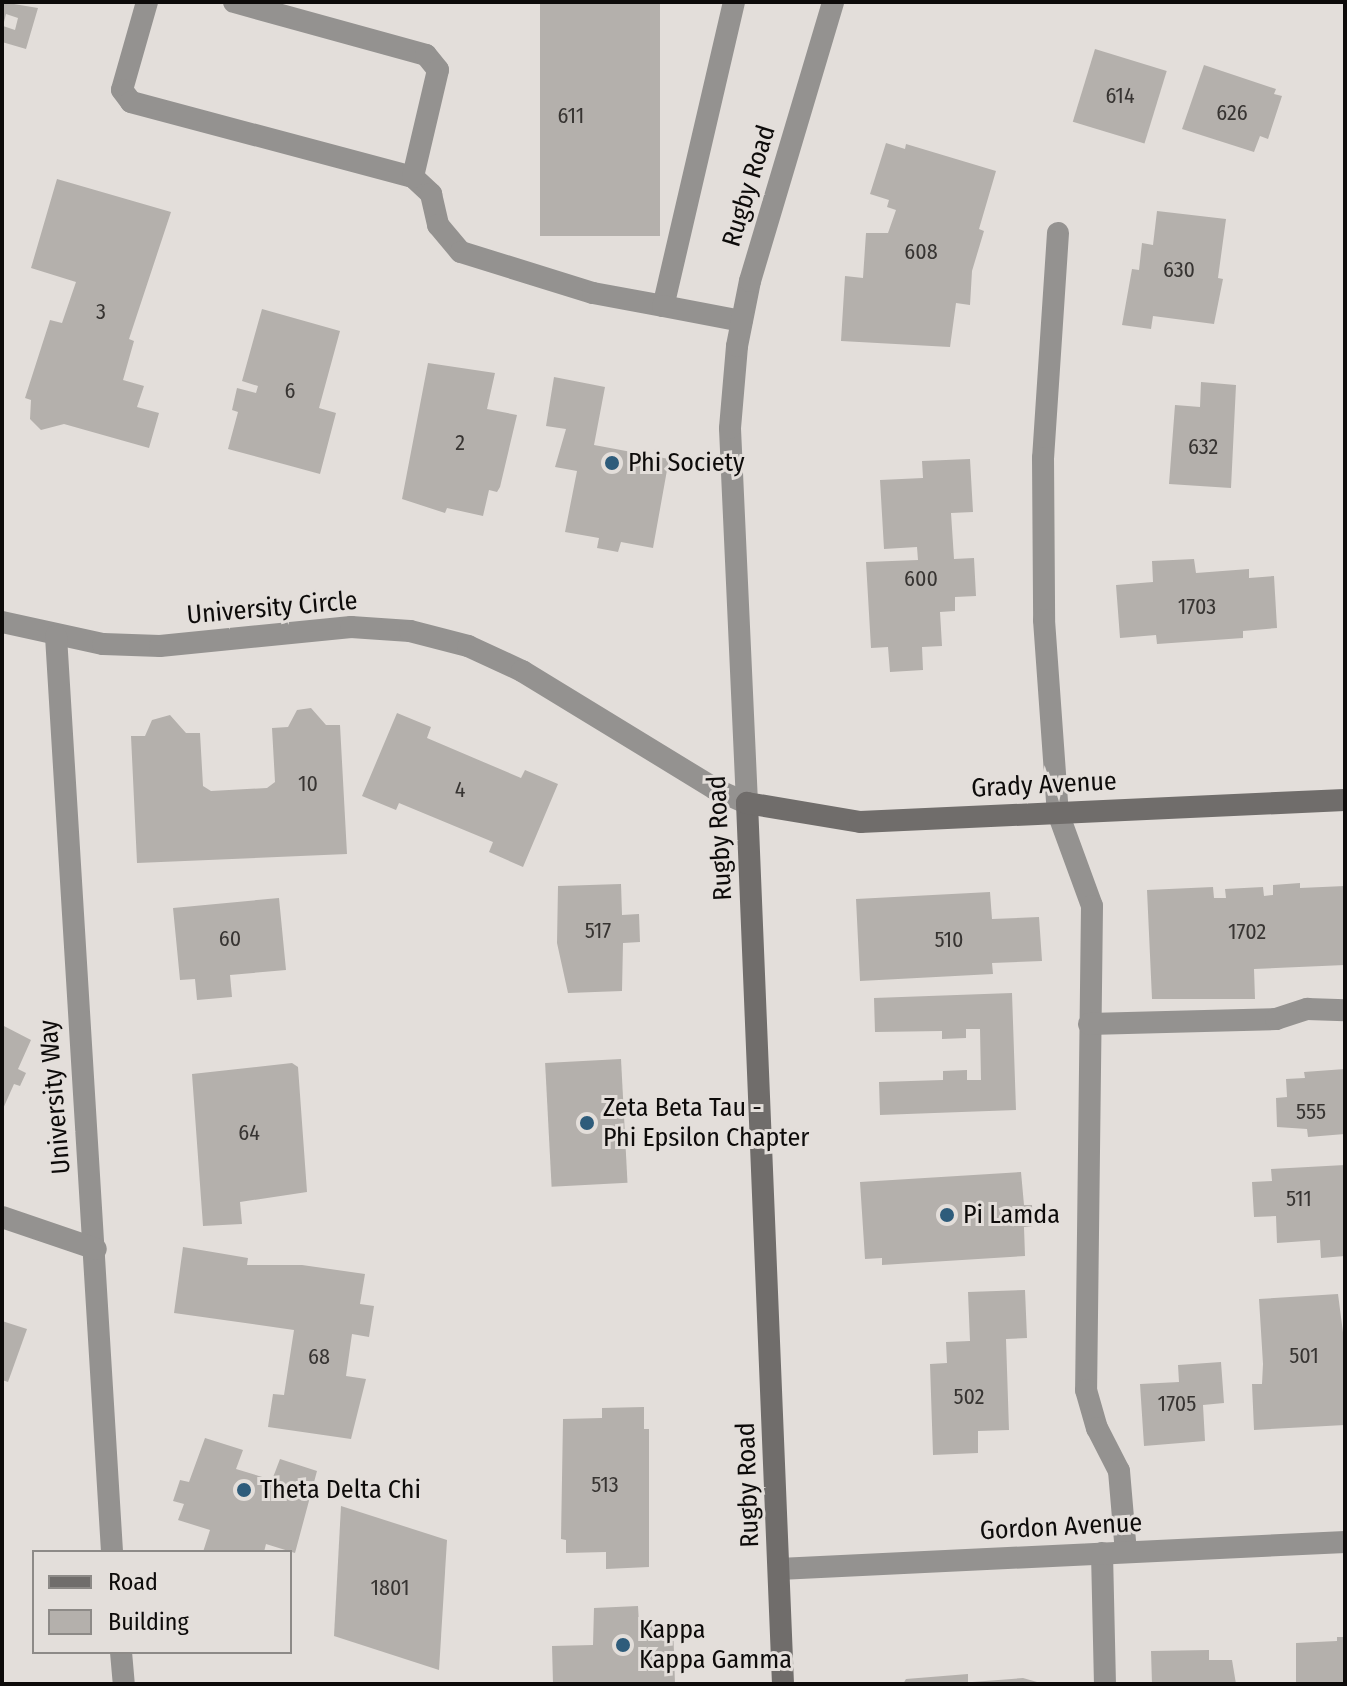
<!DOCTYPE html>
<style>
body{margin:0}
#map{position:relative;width:1347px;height:1686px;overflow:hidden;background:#e3deda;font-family:"Fira Sans Condensed",sans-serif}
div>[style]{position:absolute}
.building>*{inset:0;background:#b4b0ac;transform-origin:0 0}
.service>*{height:22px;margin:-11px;padding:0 11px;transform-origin:11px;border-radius:11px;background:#949290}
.minor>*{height:22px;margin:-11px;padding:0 11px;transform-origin:11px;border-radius:11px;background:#949290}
.tertiary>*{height:22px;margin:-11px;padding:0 11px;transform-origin:11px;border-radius:11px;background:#949290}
.secondary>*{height:22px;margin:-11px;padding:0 11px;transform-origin:11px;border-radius:11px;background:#706d6b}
.dots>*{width:22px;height:22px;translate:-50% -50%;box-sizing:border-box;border:4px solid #e3deda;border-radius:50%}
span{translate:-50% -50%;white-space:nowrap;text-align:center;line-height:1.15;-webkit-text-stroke:6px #e3deda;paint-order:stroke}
.number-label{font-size:22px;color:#373432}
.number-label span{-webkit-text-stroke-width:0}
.street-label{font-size:26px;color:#0d0b0a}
.poi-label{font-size:26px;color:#0d0b0a}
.left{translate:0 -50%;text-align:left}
.frame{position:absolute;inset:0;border:4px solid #0d0b0a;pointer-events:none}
.legend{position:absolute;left:32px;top:1550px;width:260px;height:104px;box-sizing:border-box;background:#e3deda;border:2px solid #8d8a87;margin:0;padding:10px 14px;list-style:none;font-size:24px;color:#0d0b0a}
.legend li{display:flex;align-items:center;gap:16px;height:40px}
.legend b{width:40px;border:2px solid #8d8a87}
</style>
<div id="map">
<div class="building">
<i style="clip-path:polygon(evenodd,2px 2px,38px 8px,26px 49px,2px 42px,2px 2px,6px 14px,18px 18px,15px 30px,3px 26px,6px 14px)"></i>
<i style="left:540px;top:2px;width:120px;height:234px"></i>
<i style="left:1095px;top:49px;width:75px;height:76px;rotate:17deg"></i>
<i style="clip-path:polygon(1204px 65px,1276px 89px,1274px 94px,1282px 96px,1268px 139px,1260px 136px,1254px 152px,1182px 129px)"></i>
<i style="clip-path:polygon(886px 143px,905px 149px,906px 144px,996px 171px,979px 229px,984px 231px,972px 271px,970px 305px,956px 303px,950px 347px,841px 341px,845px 276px,863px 278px,866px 233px,888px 233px,896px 210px,887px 207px,889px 200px,870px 194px)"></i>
<i style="clip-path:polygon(57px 179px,171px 212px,129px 339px,134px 341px,123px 380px,144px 386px,137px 407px,159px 413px,149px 448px,64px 424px,41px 430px,30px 419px,31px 400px,25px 398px,50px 320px,62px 323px,76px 282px,31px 268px)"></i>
<i style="clip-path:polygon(1157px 211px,1226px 219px,1218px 278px,1223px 279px,1214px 324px,1153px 316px,1151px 329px,1122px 325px,1132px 269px,1139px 270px,1142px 243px,1153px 245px)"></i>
<i style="clip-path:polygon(262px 309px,340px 331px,319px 408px,336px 413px,320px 474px,228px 449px,238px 412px,232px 410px,237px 388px,256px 393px,258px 386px,242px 381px)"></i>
<i style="clip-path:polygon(428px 363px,495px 373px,487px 409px,517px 415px,500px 487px,497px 492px,489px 490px,483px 516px,447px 508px,445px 513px,402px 499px)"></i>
<i style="clip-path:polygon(554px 377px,605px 387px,594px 445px,669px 459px,653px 548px,621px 542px,618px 552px,597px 548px,599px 538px,565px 532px,577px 471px,555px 467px,566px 429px,546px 426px)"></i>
<i style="clip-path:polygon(1201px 382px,1236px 385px,1231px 488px,1169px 484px,1175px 405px,1200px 407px)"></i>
<i style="clip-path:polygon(970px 459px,973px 512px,951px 513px,954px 559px,974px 558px,976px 596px,955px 597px,955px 611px,940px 612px,942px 646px,922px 647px,923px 670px,890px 672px,888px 647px,871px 648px,866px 562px,918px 560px,917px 547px,884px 549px,880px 480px,923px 478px,922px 461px)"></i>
<i style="clip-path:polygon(1194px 559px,1196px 573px,1249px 569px,1249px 578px,1274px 576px,1277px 628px,1243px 631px,1243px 638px,1157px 644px,1156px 635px,1120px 638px,1116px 585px,1153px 582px,1152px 561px)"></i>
<i style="clip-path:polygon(311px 708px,326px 725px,340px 725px,347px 854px,137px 863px,131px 736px,145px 736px,152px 720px,170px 715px,186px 733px,200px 733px,203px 786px,211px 791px,267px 788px,275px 782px,272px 728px,288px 727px,297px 710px)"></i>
<i style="clip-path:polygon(397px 713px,431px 727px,427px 738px,521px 778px,525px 770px,558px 784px,523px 867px,489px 852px,493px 842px,399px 803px,396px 810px,362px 796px)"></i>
<i style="clip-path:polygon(1300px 883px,1300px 888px,1345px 886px,1345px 965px,1254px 969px,1255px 999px,1152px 999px,1147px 890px,1213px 887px,1214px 898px,1226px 898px,1225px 889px,1263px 887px,1264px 896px,1273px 895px,1273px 885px)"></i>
<i style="clip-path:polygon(621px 884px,622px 915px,639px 914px,640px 942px,623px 943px,622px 991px,568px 993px,557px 943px,558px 886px)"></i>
<i style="clip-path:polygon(990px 892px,992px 919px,1039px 917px,1042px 961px,992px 963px,993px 974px,860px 981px,856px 899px)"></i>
<i style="clip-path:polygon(279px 898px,286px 970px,230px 975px,232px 997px,197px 1000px,195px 979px,180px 980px,173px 908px)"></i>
<i style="clip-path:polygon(1012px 993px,1016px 1110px,880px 1115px,879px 1082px,943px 1080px,943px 1071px,967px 1070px,967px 1080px,981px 1080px,980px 1029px,966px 1029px,966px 1038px,942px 1039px,942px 1031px,875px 1032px,874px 998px)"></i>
<i style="clip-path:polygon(2px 1025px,31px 1040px,18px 1069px,26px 1073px,20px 1086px,14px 1084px,2px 1111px)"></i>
<i style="left:621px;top:1059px;width:124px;height:76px;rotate:87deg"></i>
<i style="clip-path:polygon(292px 1063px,298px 1067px,307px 1192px,240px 1202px,242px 1224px,203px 1226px,192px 1074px)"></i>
<i style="clip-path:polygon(1345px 1069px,1345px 1134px,1308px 1137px,1307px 1129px,1277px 1127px,1276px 1098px,1287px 1097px,1286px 1079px,1305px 1078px,1304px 1072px)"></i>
<i style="clip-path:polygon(1345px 1165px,1345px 1256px,1321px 1258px,1320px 1240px,1277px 1243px,1276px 1216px,1254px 1217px,1252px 1182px,1272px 1181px,1271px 1169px)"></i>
<i style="clip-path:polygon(1021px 1172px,1024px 1205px,1032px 1205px,1033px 1226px,1024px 1227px,1025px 1256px,882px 1265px,882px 1258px,865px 1259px,860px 1182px)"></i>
<i style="clip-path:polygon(183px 1247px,248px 1258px,247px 1265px,302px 1265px,365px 1274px,360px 1304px,374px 1306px,369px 1337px,352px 1334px,346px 1376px,366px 1379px,351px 1439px,268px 1427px,273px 1394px,284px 1395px,294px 1330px,174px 1313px)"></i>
<i style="clip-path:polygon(1025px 1290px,1027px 1338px,1006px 1339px,1009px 1430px,978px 1431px,978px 1453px,933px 1455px,930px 1364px,947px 1363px,946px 1342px,970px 1341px,968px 1292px)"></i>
<i style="clip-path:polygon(1338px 1294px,1345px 1348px,1345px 1425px,1254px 1430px,1252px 1384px,1262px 1384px,1263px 1364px,1259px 1299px)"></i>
<i style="clip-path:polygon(2px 1321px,27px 1329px,8px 1382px,2px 1380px)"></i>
<i style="clip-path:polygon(1221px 1362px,1224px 1403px,1203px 1405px,1205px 1441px,1144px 1446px,1140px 1384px,1179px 1382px,1178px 1365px)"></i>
<i style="clip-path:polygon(644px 1407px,644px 1429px,649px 1429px,649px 1567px,606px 1569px,606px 1552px,566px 1553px,566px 1540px,561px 1539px,563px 1419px,602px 1418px,602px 1408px)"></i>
<i style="clip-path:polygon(205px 1438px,243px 1450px,236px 1469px,272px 1480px,280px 1459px,317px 1471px,295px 1553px,266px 1544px,264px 1552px,203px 1552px,210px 1530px,178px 1520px,184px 1504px,173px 1501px,180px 1480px,189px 1482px)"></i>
<i style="clip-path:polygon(341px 1506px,447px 1540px,439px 1670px,334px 1636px)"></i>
<i style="clip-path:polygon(638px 1606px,639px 1624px,673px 1623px,675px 1684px,553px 1684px,552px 1646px,593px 1645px,594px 1608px)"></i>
<i style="clip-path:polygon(1337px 1637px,1345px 1637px,1345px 1684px,1296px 1684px,1296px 1643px,1337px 1641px)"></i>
<i style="clip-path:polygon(1209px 1650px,1209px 1660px,1232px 1660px,1236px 1684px,1152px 1684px,1151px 1651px)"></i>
<i style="clip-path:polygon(968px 1674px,968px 1684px,903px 1684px,906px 1679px)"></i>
<i style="clip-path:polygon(1023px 1678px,1044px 1684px,972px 1684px,972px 1682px)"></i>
</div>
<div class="service">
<i style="left:147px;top:2px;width:91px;rotate:105.9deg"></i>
<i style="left:122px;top:90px;width:15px;rotate:53deg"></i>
<i style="left:131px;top:102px;width:292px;rotate:14.9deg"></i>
<i style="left:413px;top:177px;width:25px;rotate:43deg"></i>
<i style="left:431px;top:194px;width:32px;rotate:77deg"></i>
<i style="left:438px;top:225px;width:35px;rotate:50deg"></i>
<i style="left:461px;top:252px;width:138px;rotate:17.3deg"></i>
<i style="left:593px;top:293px;width:71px;rotate:10.5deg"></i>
<i style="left:234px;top:2px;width:199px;rotate:15.4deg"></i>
<i style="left:426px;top:55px;width:19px;rotate:51deg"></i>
<i style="left:438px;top:70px;width:110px;rotate:103.2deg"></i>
<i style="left:734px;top:2px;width:312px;rotate:103.1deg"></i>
<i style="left:663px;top:306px;width:80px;rotate:10.8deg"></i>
<i style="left:1058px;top:233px;width:225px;rotate:93.8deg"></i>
<i style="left:1043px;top:458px;width:162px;rotate:89.6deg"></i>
<i style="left:1044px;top:620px;width:194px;rotate:85.9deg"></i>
<i style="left:1058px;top:813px;width:99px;rotate:69.9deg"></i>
<i style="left:1092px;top:906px;width:484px;rotate:90.7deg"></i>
<i style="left:1086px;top:1390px;width:40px;rotate:74deg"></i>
<i style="left:1097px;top:1428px;width:48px;rotate:62.9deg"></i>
<i style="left:1119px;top:1471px;width:81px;rotate:85.1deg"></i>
<i style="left:1089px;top:1024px;width:187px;rotate:-1.5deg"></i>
<i style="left:1276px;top:1019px;width:33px;rotate:-18deg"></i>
<i style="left:1307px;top:1009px;width:38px;rotate:2deg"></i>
<i style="left:1102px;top:1553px;width:131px;rotate:88.7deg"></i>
</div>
<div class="minor">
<i style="left:2px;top:622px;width:103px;rotate:12.3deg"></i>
<i style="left:103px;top:644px;width:57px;rotate:2deg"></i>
<i style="left:160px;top:646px;width:192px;rotate:-5.7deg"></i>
<i style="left:351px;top:627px;width:59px;rotate:3.9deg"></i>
<i style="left:410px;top:631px;width:60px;rotate:14.5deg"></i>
<i style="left:468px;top:646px;width:60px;rotate:24.8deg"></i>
<i style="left:522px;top:671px;width:226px;rotate:31.4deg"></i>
<i style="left:715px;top:789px;width:35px;rotate:24deg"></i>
<i style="left:56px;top:636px;width:918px;rotate:86.5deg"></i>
<i style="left:2px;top:1217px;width:99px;rotate:18.8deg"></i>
<i style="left:779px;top:1569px;width:567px;rotate:-2.73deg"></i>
<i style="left:121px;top:1652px;width:32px;rotate:85deg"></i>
</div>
<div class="tertiary">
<i style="left:747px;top:803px;width:375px;rotate:-92.6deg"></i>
<i style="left:730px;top:428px;width:82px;rotate:-85.1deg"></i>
<i style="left:737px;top:346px;width:66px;rotate:-78.7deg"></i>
<i style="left:750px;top:281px;width:291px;rotate:-73.4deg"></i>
</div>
<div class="secondary">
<i style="left:783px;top:1684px;width:882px;rotate:-92.34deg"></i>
<i style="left:747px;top:803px;width:115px;rotate:9.5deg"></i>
<i style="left:860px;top:822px;width:485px;rotate:-2.6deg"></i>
</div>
<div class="dots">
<i style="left:612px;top:463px;background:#2e5c7b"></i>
<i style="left:587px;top:1123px;background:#2e5c7b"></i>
<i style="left:947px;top:1215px;background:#2e5c7b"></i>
<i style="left:244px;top:1490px;background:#2e5c7b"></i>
<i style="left:623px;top:1645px;background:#2e5c7b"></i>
</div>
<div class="number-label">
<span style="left:1120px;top:96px">614</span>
<span style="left:1232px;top:113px">626</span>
<span style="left:571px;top:116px">611</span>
<span style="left:921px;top:252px">608</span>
<span style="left:1179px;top:270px">630</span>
<span style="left:101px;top:312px">3</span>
<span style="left:290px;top:391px">6</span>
<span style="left:460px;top:443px">2</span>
<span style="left:1203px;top:447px">632</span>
<span style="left:921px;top:579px">600</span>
<span style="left:1197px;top:607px">1703</span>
<span style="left:308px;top:784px">10</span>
<span style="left:460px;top:790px">4</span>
<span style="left:598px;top:931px">517</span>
<span style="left:1247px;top:932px">1702</span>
<span style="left:230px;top:939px">60</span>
<span style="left:949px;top:940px">510</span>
<span style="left:1311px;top:1112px">555</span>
<span style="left:249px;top:1133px">64</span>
<span style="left:1299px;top:1199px">511</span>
<span style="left:1304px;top:1356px">501</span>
<span style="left:319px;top:1357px">68</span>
<span style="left:969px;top:1397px">502</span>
<span style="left:1177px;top:1404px">1705</span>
<span style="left:605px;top:1485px">513</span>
<span style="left:390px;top:1588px">1801</span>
</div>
<div class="street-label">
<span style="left:749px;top:186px;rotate:-73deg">Rugby Road</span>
<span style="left:272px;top:608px;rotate:-5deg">University Circle</span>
<span style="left:1044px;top:785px;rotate:-3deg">Grady Avenue</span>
<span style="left:720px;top:838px;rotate:-93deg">Rugby Road</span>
<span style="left:55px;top:1097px;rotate:-95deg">University Way</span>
<span style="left:748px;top:1485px;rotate:-92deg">Rugby Road</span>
<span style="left:1061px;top:1527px;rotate:-3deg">Gordon Avenue</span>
</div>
<div class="poi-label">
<span class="left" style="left:628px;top:463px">Phi Society</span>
<span class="left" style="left:603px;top:1123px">Zeta Beta Tau -<br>Phi Epsilon Chapter</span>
<span class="left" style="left:963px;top:1215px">Pi Lamda</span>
<span class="left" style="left:260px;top:1490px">Theta Delta Chi</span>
<span class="left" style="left:639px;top:1645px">Kappa<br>Kappa Gamma</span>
</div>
<div class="frame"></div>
<ul class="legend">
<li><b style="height:10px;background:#706d6b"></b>Road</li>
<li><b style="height:22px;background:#b4b0ac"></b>Building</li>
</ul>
</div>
